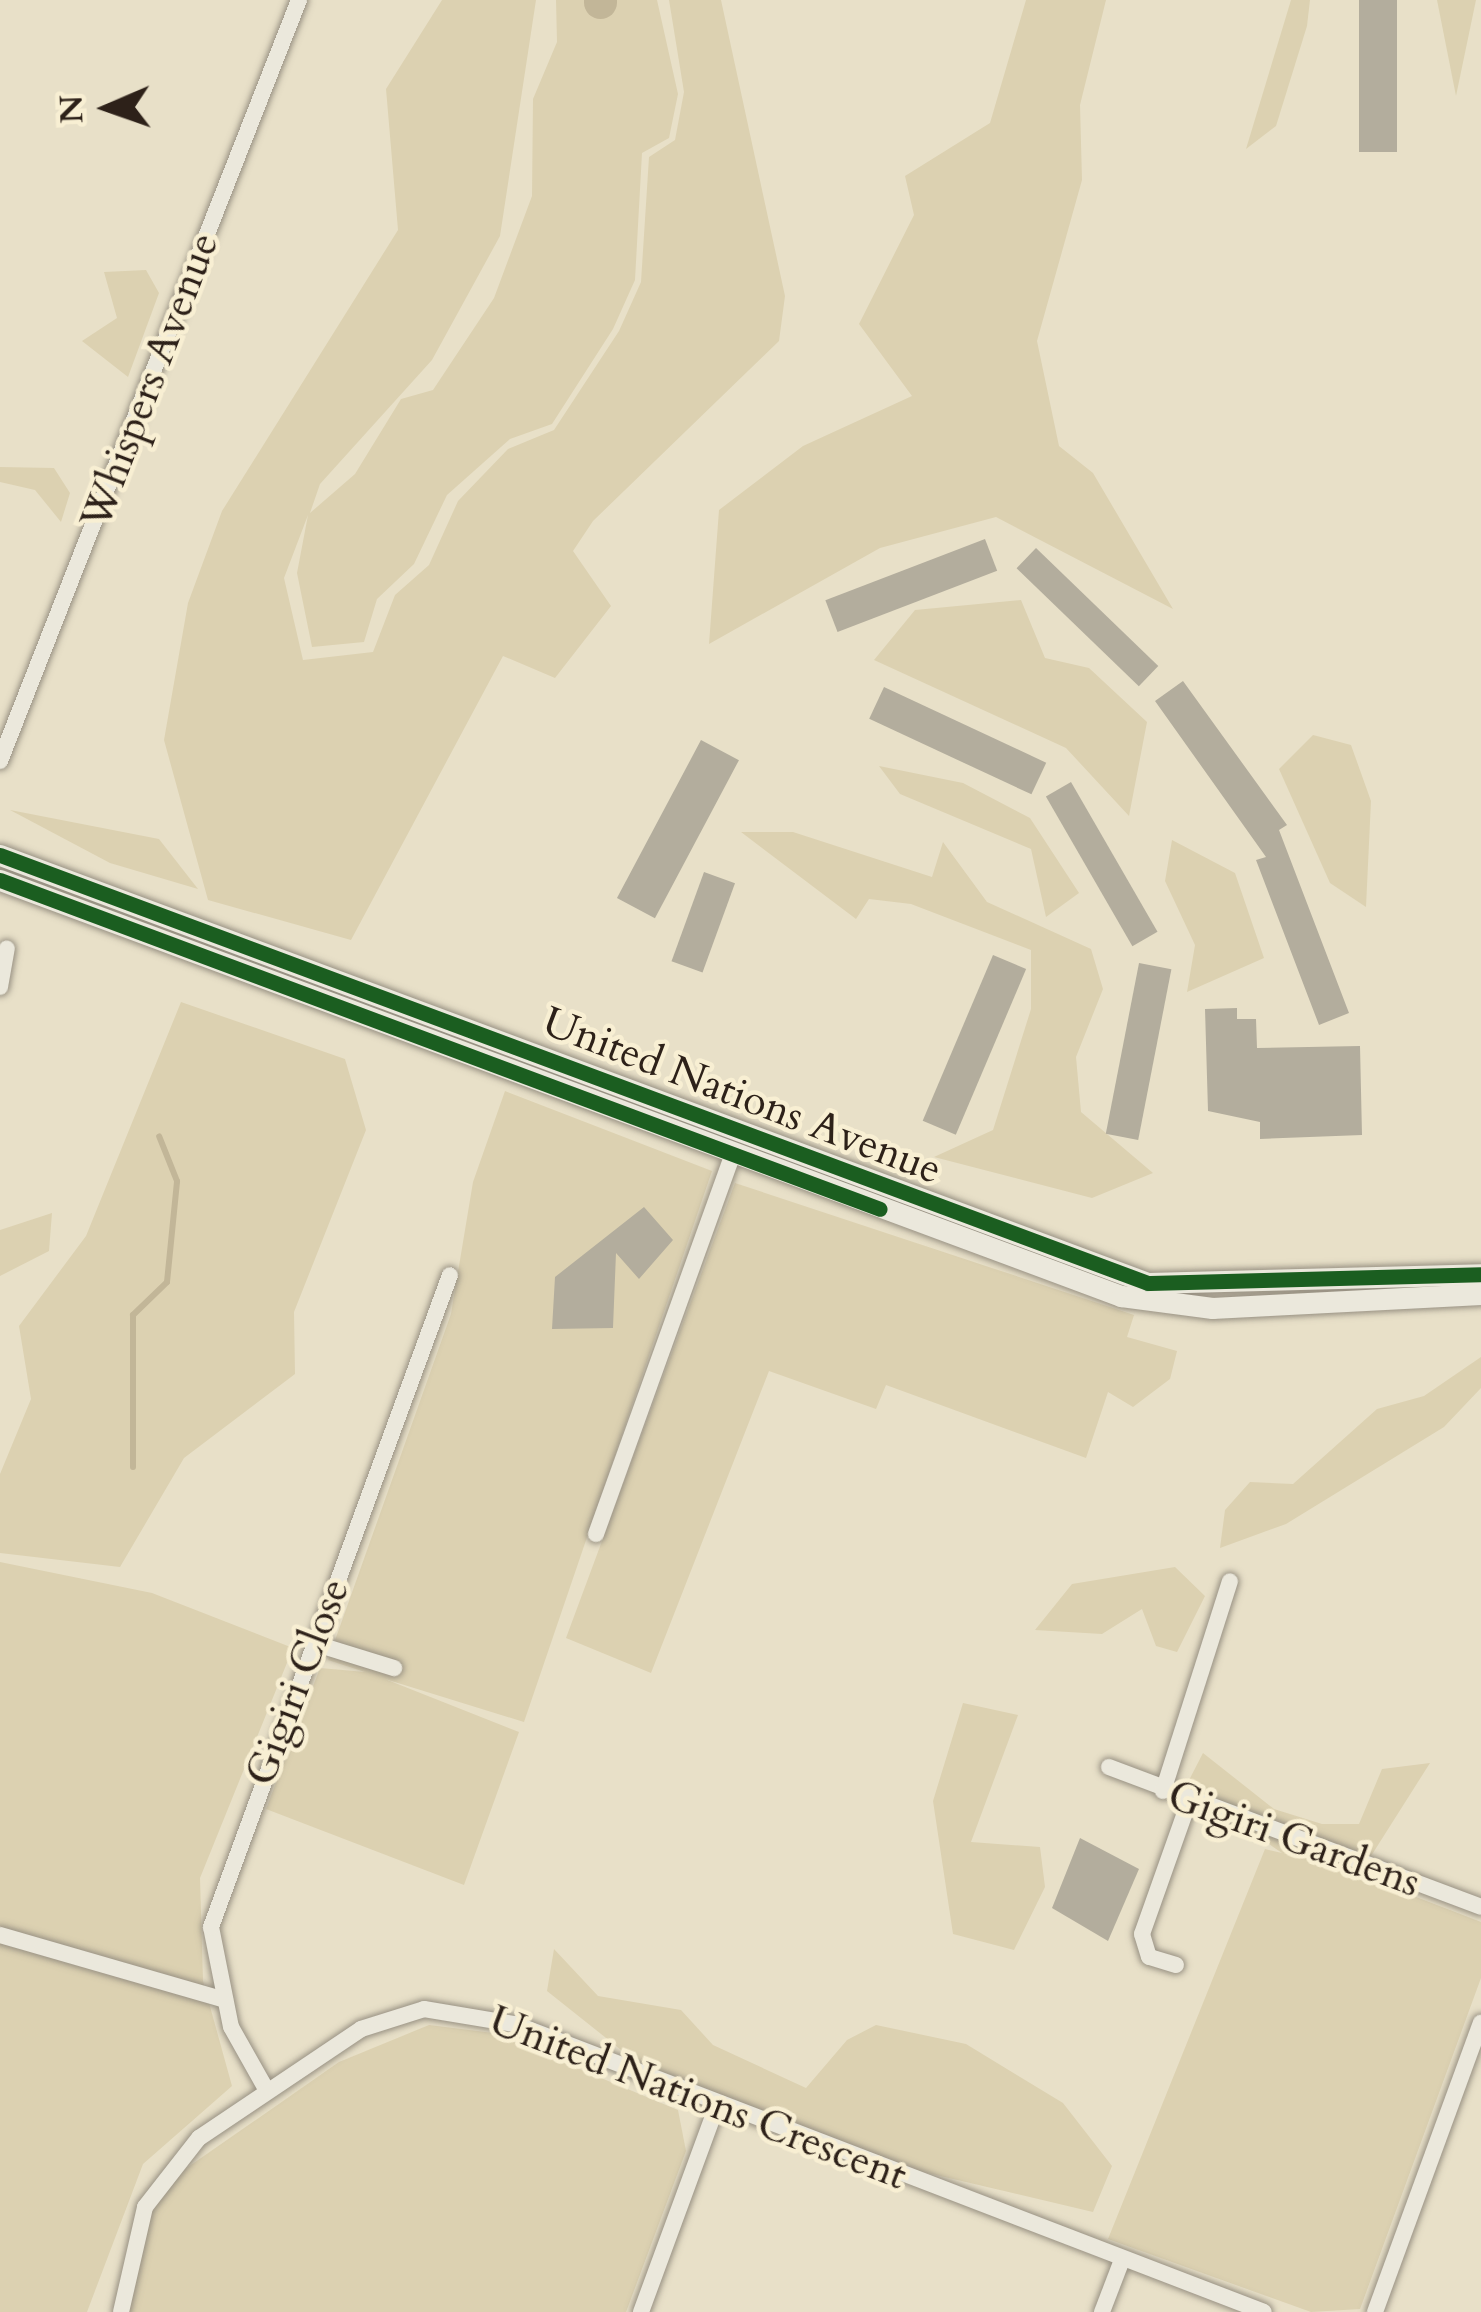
<!DOCTYPE html>
<style>
body{margin:0}
#map{position:relative;width:1481px;height:2312px;overflow:hidden;background:#e8e0c8;font-family:Cardo,serif}
div>[style]{position:absolute}
.green>*{inset:0;background:#dcd1b1}
.stream>*{height:6px;margin:-3px;padding:0 3px;transform-origin:3px;border-radius:3px;background:#c2b698}
.river>*{height:33px;margin:-16.5px;padding:0 16.5px;transform-origin:16.5px;border-radius:16.5px;background:#c2b698}
.building>*{inset:0;background:#b3ad9d;transform-origin:0 0}
.roads{filter:drop-shadow(0 0 3px #989183) drop-shadow(0 0 3px #989183)}
.minor>*{height:16px;margin:-8px;padding:0 8px;transform-origin:8px;border-radius:8px;background:#ebe8dc}
.tertiary>*{height:21px;margin:-10.5px;padding:0 10.5px;transform-origin:10.5px;border-radius:10.5px;background:#ebe8dc}
.cycleway>*{height:15px;margin:-7.5px;padding:0 7.5px;transform-origin:7.5px;border-radius:7.5px;background:#1b5e20}
span{translate:-50% -50%;white-space:nowrap;text-align:center;line-height:1.15;-webkit-text-stroke:9px #f8efd3;paint-order:stroke}
.street-label{font-size:42px;color:#2d2119}
.north{position:absolute;left:48px;top:48px;width:120px;height:120px;-webkit-text-stroke:9px #f8efd3;paint-order:stroke;rotate:268deg;font-size:33px;font-weight:700;line-height:48px;text-align:center;color:#2d2119}
.north::after{content:'';display:block;margin:auto;width:42px;height:54px;background:#2d2119;clip-path:polygon(50% 0,100% 100%,50% 72%,0 100%)}
</style>
<div id="map">
<div class="green">
<i style="clip-path:polygon(442px 0,536px 0,500px 236px,432px 360px,320px 484px,310px 513px,355px 474px,401px 399px,433px 390px,494px 298px,532px 196px,533px 99px,557px 42px,556px 0,657px 0,678px 94px,669px 138px,642px 153px,635px 280px,613px 329px,552px 424px,510px 439px,447px 495px,414px 564px,377px 599px,364px 642px,312px 647px,297px 573px,308px 515px,284px 578px,303px 660px,373px 652px,395px 595px,429px 565px,458px 501px,508px 449px,554px 430px,619px 331px,641px 282px,649px 157px,675px 140px,684px 92px,669px 0,721px 0,785px 296px,779px 341px,593px 521px,573px 551px,611px 606px,555px 678px,503px 656px,351px 940px,208px 900px,164px 740px,188px 603px,222px 511px,398px 230px,386px 89px)"></i>
<i style="clip-path:polygon(1026px 0,1106px 0,1080px 105px,1082px 180px,1037px 341px,1059px 446px,1093px 473px,1173px 609px,996px 517px,880px 548px,709px 644px,719px 510px,803px 446px,912px 396px,859px 324px,914px 215px,905px 176px,990px 123px)"></i>
<i style="clip-path:polygon(1291px 0,1310px 0,1307px 26px,1276px 126px,1246px 149px)"></i>
<i style="clip-path:polygon(1437px 0,1476px 0,1456px 96px)"></i>
<i style="clip-path:polygon(146px 270px,159px 293px,128px 377px,82px 341px,117px 318px,104px 272px)"></i>
<i style="clip-path:polygon(0 467px,54px 468px,70px 493px,61px 522px,35px 490px,0 482px)"></i>
<i style="clip-path:polygon(1021px 600px,1045px 658px,1089px 668px,1147px 722px,1129px 816px,1066px 748px,874px 660px,915px 610px)"></i>
<i style="clip-path:polygon(1313px 735px,1351px 745px,1371px 801px,1366px 907px,1330px 883px,1279px 769px)"></i>
<i style="clip-path:polygon(879px 766px,963px 783px,1030px 818px,1079px 893px,1046px 917px,1031px 849px,900px 794px)"></i>
<i style="clip-path:polygon(10px 810px,159px 839px,198px 889px,110px 863px)"></i>
<i style="clip-path:polygon(741px 832px,793px 832px,932px 877px,943px 842px,987px 902px,1091px 949px,1103px 989px,1076px 1057px,1081px 1112px,1153px 1173px,1092px 1198px,934px 1157px,993px 1130px,1031px 1009px,1031px 950px,911px 904px,869px 899px,856px 919px)"></i>
<i style="clip-path:polygon(1172px 840px,1235px 873px,1264px 958px,1187px 992px,1195px 945px,1165px 881px)"></i>
<i style="clip-path:polygon(181px 1002px,345px 1059px,366px 1130px,294px 1312px,295px 1374px,184px 1458px,120px 1567px,0 1553px,0 1474px,31px 1399px,19px 1326px,86px 1236px)"></i>
<i style="clip-path:polygon(505px 1091px,712px 1171px,524px 1722px,385px 1679px,519px 1732px,464px 1885px,266px 1809px,320px 1668px,365px 1672px,328px 1660px,451px 1314px,473px 1182px)"></i>
<i style="clip-path:polygon(735px 1183px,1134px 1315px,1127px 1337px,1177px 1351px,1170px 1379px,1133px 1407px,1108px 1392px,1086px 1458px,886px 1385px,876px 1409px,769px 1371px,651px 1673px,566px 1638px)"></i>
<i style="clip-path:polygon(52px 1213px,49px 1251px,0 1276px,0 1230px)"></i>
<i style="clip-path:polygon(1481px 1357px,1481px 1388px,1444px 1427px,1286px 1524px,1220px 1548px,1225px 1510px,1250px 1482px,1293px 1484px,1377px 1409px,1424px 1396px)"></i>
<i style="clip-path:polygon(0 1562px,152px 1593px,293px 1648px,200px 1878px,203px 1981px,232px 2086px,143px 2164px,87px 2312px,0 2312px)"></i>
<i style="clip-path:polygon(1175px 1567px,1205px 1596px,1177px 1652px,1156px 1646px,1142px 1609px,1102px 1634px,1035px 1630px,1072px 1584px)"></i>
<i style="clip-path:polygon(963px 1703px,1018px 1715px,971px 1842px,1040px 1847px,1045px 1887px,1014px 1950px,953px 1934px,933px 1801px)"></i>
<i style="clip-path:polygon(1203px 1753px,1274px 1809px,1322px 1824px,1359px 1824px,1382px 1769px,1430px 1763px,1359px 1875px,1481px 1922px,1481px 1978px,1360px 2309px,1311px 2312px,1108px 2239px,1265px 1849px,1282px 1853px,1186px 1786px)"></i>
<i style="clip-path:polygon(554px 1949px,598px 1996px,681px 2010px,713px 2045px,806px 2088px,847px 2040px,876px 2025px,966px 2044px,1063px 2103px,1112px 2166px,1093px 2212px,915px 2170px,635px 2061px,547px 1991px)"></i>
<i style="clip-path:polygon(429px 2025px,493px 2033px,678px 2110px,686px 2151px,626px 2312px,129px 2312px,149px 2211px,178px 2174px,339px 2062px)"></i>
</div>
<div class="stream">
<i style="left:133px;top:1467px;width:152px;rotate:-90deg"></i>
<i style="left:133px;top:1315px;width:47px;rotate:-44.1deg"></i>
<i style="left:167px;top:1282px;width:101px;rotate:-84.3deg"></i>
<i style="left:177px;top:1181px;width:48px;rotate:-111.8deg"></i>
</div>
<div class="river">
<i style="left:600px;top:2px;width:2px;rotate:-90deg"></i>
</div>
<div class="building">
<i style="left:1359px;top:0;width:38px;height:152px"></i>
<i style="left:985px;top:539px;width:34px;height:171px;rotate:69deg"></i>
<i style="left:1036px;top:548px;width:170px;height:28px;rotate:44deg"></i>
<i style="clip-path:polygon(1183px 681px,1287px 825px,1279px 830px,1349px 1013px,1319px 1025px,1256px 860px,1266px 857px,1155px 701px)"></i>
<i style="left:884px;top:687px;width:179px;height:35px;rotate:25deg"></i>
<i style="left:701px;top:740px;width:43px;height:179px;rotate:28deg"></i>
<i style="left:1071px;top:782px;width:173px;height:29px;rotate:60deg"></i>
<i style="left:704px;top:872px;width:33px;height:95px;rotate:20deg"></i>
<i style="left:993px;top:955px;width:36px;height:180px;rotate:23deg"></i>
<i style="left:1139px;top:963px;width:33px;height:174px;rotate:11deg"></i>
<i style="clip-path:polygon(1237px 1008px,1237px 1019px,1256px 1019px,1257px 1048px,1360px 1046px,1362px 1135px,1260px 1139px,1260px 1122px,1208px 1111px,1205px 1009px)"></i>
<i style="clip-path:polygon(644px 1207px,673px 1240px,639px 1279px,616px 1253px,613px 1328px,552px 1329px,555px 1277px)"></i>
<i style="clip-path:polygon(1080px 1838px,1139px 1869px,1108px 1941px,1052px 1908px)"></i>
</div>
<div class="roads">
<div class="minor">
<i style="left:0;top:761px;width:818px;rotate:-68.55deg"></i>
<i style="left:0;top:987px;width:39px;rotate:-80deg"></i>
<i style="left:596px;top:1534px;width:405px;rotate:-70.2deg"></i>
<i style="left:313px;top:1643px;width:85px;rotate:17.2deg"></i>
<i style="left:1109px;top:1767px;width:397px;rotate:20.6deg"></i>
<i style="left:1163px;top:1791px;width:220px;rotate:-72.3deg"></i>
<i style="left:0;top:1935px;width:234px;rotate:16.1deg"></i>
<i style="left:1176px;top:1965px;width:28px;rotate:-163deg"></i>
<i style="left:1149px;top:1957px;width:24px;rotate:-107deg"></i>
<i style="left:1142px;top:1934px;width:141px;rotate:-70.5deg"></i>
<i style="left:266px;top:2089px;width:71px;rotate:-119.4deg"></i>
<i style="left:231px;top:2027px;width:102px;rotate:-101.3deg"></i>
<i style="left:211px;top:1927px;width:694px;rotate:-69.87deg"></i>
<i style="left:121px;top:2312px;width:108px;rotate:-77.1deg"></i>
<i style="left:145px;top:2207px;width:88px;rotate:-52deg"></i>
<i style="left:199px;top:2138px;width:195px;rotate:-33.9deg"></i>
<i style="left:361px;top:2029px;width:66px;rotate:-17.6deg"></i>
<i style="left:424px;top:2009px;width:92px;rotate:9.4deg"></i>
<i style="left:515px;top:2024px;width:802px;rotate:21.03deg"></i>
<i style="left:641px;top:2312px;width:221px;rotate:-69.8deg"></i>
<i style="left:1102px;top:2312px;width:56px;rotate:-69deg"></i>
<i style="left:1375px;top:2312px;width:308px;rotate:-69.9deg"></i>
</div>
<div class="tertiary">
<i style="left:0;top:855px;width:1225px;rotate:20.45deg"></i>
<i style="left:1148px;top:1283px;width:333px;rotate:-1.5deg"></i>
<i style="left:0;top:880px;width:1196px;rotate:20.36deg"></i>
<i style="left:1121px;top:1296px;width:92px;rotate:7.5deg"></i>
<i style="left:1212px;top:1308px;width:269px;rotate:-3deg"></i>
</div>
</div>
<div class="cycleway">
<i style="left:0;top:855px;width:1225px;rotate:20.45deg"></i>
<i style="left:1148px;top:1283px;width:333px;rotate:-1.5deg"></i>
<i style="left:0;top:880px;width:939px;rotate:20.5deg"></i>
</div>
<div class="street-label">
<span style="left:150px;top:381px;rotate:-69deg">Whispers Avenue</span>
<span style="left:742px;top:1096px;rotate:21deg">United Nations Avenue</span>
<span style="left:298px;top:1682px;rotate:-69deg">Gigiri Close</span>
<span style="left:1294px;top:1839px;rotate:20deg">Gigiri Gardens</span>
<span style="left:698px;top:2098px;rotate:21deg">United Nations Crescent</span>
</div>
<div class="north">N</div>
</div>
